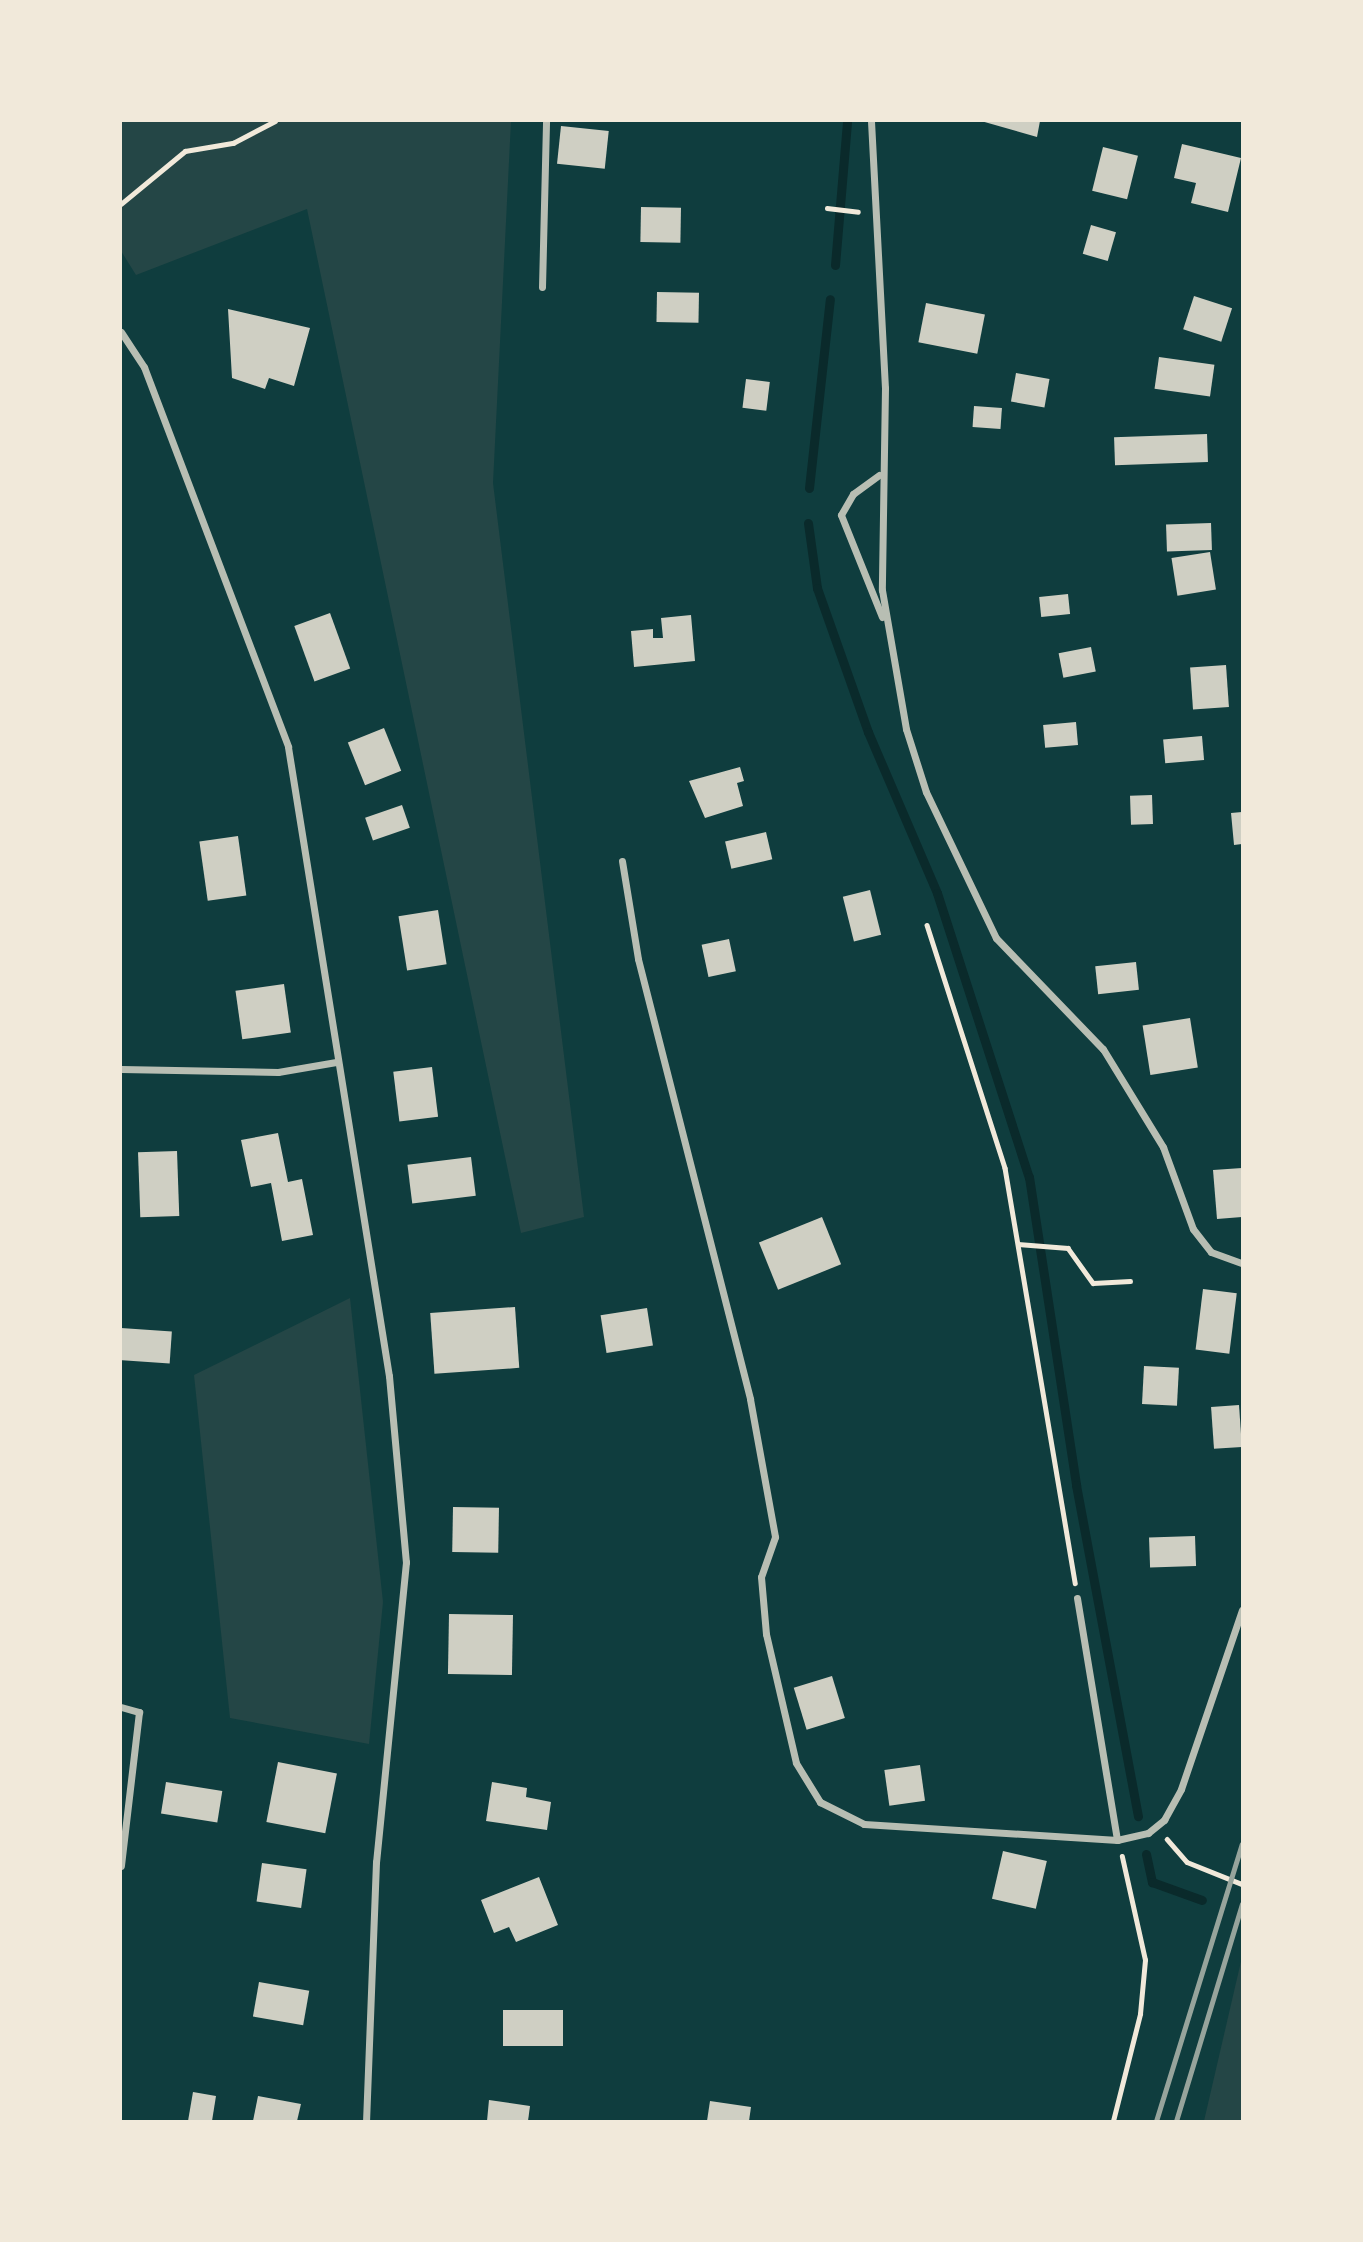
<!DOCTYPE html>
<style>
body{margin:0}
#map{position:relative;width:1363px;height:2242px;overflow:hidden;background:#0f3d3e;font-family:"Titillium Web",sans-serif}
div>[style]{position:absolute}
.green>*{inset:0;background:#244646}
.stream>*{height:9px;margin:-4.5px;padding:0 4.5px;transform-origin:4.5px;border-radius:4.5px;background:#0a2a2b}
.building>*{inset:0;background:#cfcfc3;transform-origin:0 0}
.path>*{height:4.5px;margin:-2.25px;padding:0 2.25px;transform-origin:2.25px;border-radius:2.25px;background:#f1e9da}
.minor>*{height:7px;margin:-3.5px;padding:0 3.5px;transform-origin:3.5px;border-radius:3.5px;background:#b8beb3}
.rail>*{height:5px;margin:-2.5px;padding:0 2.5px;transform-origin:2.5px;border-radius:2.5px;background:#97a49c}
span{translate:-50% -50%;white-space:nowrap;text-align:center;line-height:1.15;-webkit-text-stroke:6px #f1e9da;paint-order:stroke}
.frame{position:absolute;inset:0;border:122px solid #f1e9da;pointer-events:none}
</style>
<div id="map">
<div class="green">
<i style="clip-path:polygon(121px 121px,511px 121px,493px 483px,584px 1217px,521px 1233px,307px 209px,136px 275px,121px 251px)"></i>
<i style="clip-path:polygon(350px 1298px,383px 1602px,369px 1744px,230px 1718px,194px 1375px)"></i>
<i style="clip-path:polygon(1242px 1957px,1242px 2121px,1204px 2121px)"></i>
</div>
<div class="stream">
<i style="left:835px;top:265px;width:144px;rotate:-85.2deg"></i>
<i style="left:809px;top:488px;width:190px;rotate:-83.7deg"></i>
<i style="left:808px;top:523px;width:66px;rotate:82.1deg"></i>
<i style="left:817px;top:588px;width:153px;rotate:70.5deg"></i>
<i style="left:868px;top:732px;width:175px;rotate:66.8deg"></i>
<i style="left:937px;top:893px;width:299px;rotate:72.1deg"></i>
<i style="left:1029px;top:1177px;width:312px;rotate:81.3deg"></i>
<i style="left:1076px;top:1485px;width:337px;rotate:79.4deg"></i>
<i style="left:1146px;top:1854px;width:29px;rotate:78deg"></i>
<i style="left:1152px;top:1882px;width:53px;rotate:19.8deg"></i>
</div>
<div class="building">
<i style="clip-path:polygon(981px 121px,1040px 121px,1037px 137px)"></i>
<i style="left:561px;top:126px;width:48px;height:38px;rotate:6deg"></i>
<i style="clip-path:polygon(1182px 144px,1241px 158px,1228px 212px,1191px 203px,1196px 183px,1174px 178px)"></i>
<i style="left:1103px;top:147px;width:36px;height:45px;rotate:14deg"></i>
<i style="left:641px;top:207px;width:40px;height:35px;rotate:1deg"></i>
<i style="left:1091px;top:225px;width:26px;height:30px;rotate:16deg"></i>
<i style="left:657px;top:292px;width:42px;height:30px;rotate:1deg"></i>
<i style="left:1194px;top:296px;width:40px;height:35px;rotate:18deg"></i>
<i style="left:926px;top:303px;width:60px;height:40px;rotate:11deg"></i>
<i style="clip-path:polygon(228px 309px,310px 328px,294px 386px,269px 378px,265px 389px,232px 378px)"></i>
<i style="left:1159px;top:357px;width:56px;height:32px;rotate:8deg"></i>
<i style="left:1016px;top:373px;width:34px;height:29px;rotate:10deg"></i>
<i style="left:746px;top:379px;width:24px;height:29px;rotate:7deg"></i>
<i style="left:974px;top:406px;width:28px;height:21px;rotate:4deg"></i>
<i style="left:1207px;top:434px;width:28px;height:93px;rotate:88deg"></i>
<i style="left:1211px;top:523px;width:27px;height:45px;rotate:88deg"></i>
<i style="left:1210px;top:552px;width:38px;height:39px;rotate:81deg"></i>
<i style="left:1068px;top:594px;width:20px;height:29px;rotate:84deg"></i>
<i style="left:330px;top:613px;width:59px;height:38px;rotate:70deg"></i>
<i style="clip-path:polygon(691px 615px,695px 661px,634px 667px,631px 631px,653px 629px,653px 638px,663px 638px,661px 618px)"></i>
<i style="left:1091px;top:647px;width:25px;height:33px;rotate:79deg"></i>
<i style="left:1226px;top:665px;width:42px;height:36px;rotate:86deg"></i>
<i style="left:1076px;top:722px;width:23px;height:33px;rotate:85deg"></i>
<i style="left:384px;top:728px;width:46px;height:39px;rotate:68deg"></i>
<i style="left:1202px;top:736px;width:24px;height:39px;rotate:85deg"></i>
<i style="clip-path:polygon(740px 767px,744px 781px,737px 783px,743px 806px,705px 818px,689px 781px)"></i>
<i style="left:1152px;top:795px;width:29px;height:22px;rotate:88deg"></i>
<i style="left:402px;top:805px;width:24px;height:39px;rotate:71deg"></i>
<i style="clip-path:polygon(1242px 812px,1242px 844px,1234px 845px,1231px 813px)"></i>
<i style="left:766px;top:832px;width:28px;height:42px;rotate:77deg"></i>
<i style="left:238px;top:836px;width:60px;height:39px;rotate:82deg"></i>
<i style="left:870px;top:890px;width:46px;height:28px;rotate:76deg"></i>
<i style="left:438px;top:910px;width:55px;height:40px;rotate:81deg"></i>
<i style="left:729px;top:939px;width:33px;height:28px;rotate:78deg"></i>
<i style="left:1136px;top:962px;width:28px;height:41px;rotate:84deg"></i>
<i style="left:284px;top:984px;width:49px;height:49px;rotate:82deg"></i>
<i style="left:1190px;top:1018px;width:50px;height:48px;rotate:81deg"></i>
<i style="left:432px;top:1067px;width:50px;height:39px;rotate:83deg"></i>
<i style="clip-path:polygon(278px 1133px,288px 1182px,302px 1179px,313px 1235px,282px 1241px,271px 1183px,251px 1187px,241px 1140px)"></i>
<i style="left:177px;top:1151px;width:65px;height:39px;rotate:88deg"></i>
<i style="left:471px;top:1157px;width:39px;height:64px;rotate:83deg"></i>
<i style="clip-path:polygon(1242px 1168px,1242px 1217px,1217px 1219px,1213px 1170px)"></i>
<i style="left:822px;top:1217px;width:51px;height:68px;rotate:68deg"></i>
<i style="left:1203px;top:1289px;width:34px;height:61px;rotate:7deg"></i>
<i style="left:515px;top:1307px;width:61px;height:85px;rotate:86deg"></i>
<i style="left:647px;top:1308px;width:38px;height:47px;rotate:81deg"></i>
<i style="left:121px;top:1328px;width:51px;height:32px;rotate:4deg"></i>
<i style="left:1144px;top:1366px;width:35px;height:38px;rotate:3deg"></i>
<i style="left:1239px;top:1405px;width:42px;height:28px;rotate:86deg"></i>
<i style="left:453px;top:1507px;width:46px;height:45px;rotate:1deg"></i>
<i style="left:1195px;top:1536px;width:30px;height:46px;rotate:88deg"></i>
<i style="left:449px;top:1614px;width:64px;height:60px;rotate:1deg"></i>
<i style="left:832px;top:1676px;width:44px;height:40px;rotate:73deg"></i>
<i style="left:278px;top:1762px;width:60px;height:61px;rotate:11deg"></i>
<i style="left:920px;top:1765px;width:36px;height:36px;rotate:82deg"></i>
<i style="left:166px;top:1782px;width:57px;height:32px;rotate:9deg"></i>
<i style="clip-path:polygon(492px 1782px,527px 1788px,526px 1797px,551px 1802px,547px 1830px,486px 1821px)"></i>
<i style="left:1003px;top:1851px;width:45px;height:49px;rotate:13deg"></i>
<i style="left:262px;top:1863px;width:45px;height:39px;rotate:8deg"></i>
<i style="clip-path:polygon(539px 1877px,558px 1925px,516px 1942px,509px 1927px,494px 1933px,481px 1900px)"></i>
<i style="left:259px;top:1982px;width:51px;height:35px;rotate:10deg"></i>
<i style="left:503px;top:2010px;width:60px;height:36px"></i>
<i style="clip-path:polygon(193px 2092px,216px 2096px,212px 2121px,188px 2121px)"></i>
<i style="clip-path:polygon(258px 2096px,301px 2104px,297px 2121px,253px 2121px)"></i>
<i style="clip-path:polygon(489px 2100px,530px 2106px,528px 2121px,487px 2121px)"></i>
<i style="clip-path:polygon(710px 2101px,751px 2107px,749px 2121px,707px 2121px)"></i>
</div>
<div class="path">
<i style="left:121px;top:204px;width:83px;rotate:-39.6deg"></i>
<i style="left:185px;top:151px;width:49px;rotate:-9.5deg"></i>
<i style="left:233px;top:143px;width:47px;rotate:-27.6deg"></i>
<i style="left:827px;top:208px;width:31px;rotate:7deg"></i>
<i style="left:927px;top:925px;width:255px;rotate:72.2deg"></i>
<i style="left:1005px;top:1168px;width:421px;rotate:80.4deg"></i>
<i style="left:1018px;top:1244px;width:50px;rotate:4.6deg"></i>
<i style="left:1068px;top:1248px;width:43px;rotate:54.5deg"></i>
<i style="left:1093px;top:1283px;width:37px;rotate:-3deg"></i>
<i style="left:1167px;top:1839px;width:30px;rotate:49deg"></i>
<i style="left:1187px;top:1862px;width:59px;rotate:21.8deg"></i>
<i style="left:1113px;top:2121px;width:110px;rotate:-75.8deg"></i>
<i style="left:1140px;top:2014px;width:54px;rotate:-84.7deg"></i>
<i style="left:1145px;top:1960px;width:106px;rotate:-102.6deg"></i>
</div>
<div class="minor">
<i style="left:871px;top:121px;width:267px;rotate:87deg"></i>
<i style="left:885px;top:388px;width:202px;rotate:90.9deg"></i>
<i style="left:882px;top:590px;width:141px;rotate:80.2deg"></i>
<i style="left:906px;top:729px;width:66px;rotate:72.4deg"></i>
<i style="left:926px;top:792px;width:162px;rotate:64.4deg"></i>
<i style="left:996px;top:938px;width:154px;rotate:46.1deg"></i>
<i style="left:1103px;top:1049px;width:115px;rotate:58.5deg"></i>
<i style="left:1163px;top:1147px;width:87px;rotate:69.9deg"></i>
<i style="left:1193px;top:1229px;width:29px;rotate:52deg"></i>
<i style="left:1211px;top:1252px;width:33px;rotate:20deg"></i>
<i style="left:542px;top:287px;width:166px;rotate:-88.6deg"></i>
<i style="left:121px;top:332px;width:42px;rotate:56.7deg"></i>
<i style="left:144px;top:367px;width:406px;rotate:69.2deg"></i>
<i style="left:288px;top:747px;width:637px;rotate:80.88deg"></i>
<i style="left:389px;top:1376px;width:187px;rotate:84.8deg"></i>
<i style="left:406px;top:1562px;width:301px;rotate:95.7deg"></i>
<i style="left:376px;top:1862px;width:259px;rotate:92.2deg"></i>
<i style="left:879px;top:475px;width:32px;rotate:144deg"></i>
<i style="left:853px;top:494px;width:24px;rotate:120deg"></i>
<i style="left:841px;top:515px;width:110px;rotate:68.1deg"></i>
<i style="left:622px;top:861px;width:99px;rotate:80.7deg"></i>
<i style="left:638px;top:959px;width:454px;rotate:75.7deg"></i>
<i style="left:750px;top:1399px;width:140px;rotate:79.7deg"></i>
<i style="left:775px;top:1537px;width:42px;rotate:109.3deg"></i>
<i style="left:761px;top:1577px;width:57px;rotate:85deg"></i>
<i style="left:766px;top:1634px;width:132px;rotate:76.9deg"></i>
<i style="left:796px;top:1763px;width:46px;rotate:58.4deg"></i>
<i style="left:820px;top:1802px;width:49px;rotate:26.6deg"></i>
<i style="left:864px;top:1824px;width:254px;rotate:3.6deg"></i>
<i style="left:1117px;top:1840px;width:32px;rotate:-13deg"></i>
<i style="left:1148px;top:1833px;width:21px;rotate:-39deg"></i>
<i style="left:1164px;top:1820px;width:35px;rotate:-61deg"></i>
<i style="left:1181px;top:1789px;width:189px;rotate:-71.2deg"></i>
<i style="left:121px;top:1069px;width:157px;rotate:1.1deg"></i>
<i style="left:278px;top:1072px;width:59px;rotate:-9.8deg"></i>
<i style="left:1077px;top:1598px;width:245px;rotate:80.6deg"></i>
<i style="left:121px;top:1707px;width:19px;rotate:16deg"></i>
<i style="left:139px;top:1712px;width:155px;rotate:96.7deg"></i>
</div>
<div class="rail">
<i style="left:1156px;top:2121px;width:290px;rotate:-72.8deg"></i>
<i style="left:1176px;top:2121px;width:227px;rotate:-73.1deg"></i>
</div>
<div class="frame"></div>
</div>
